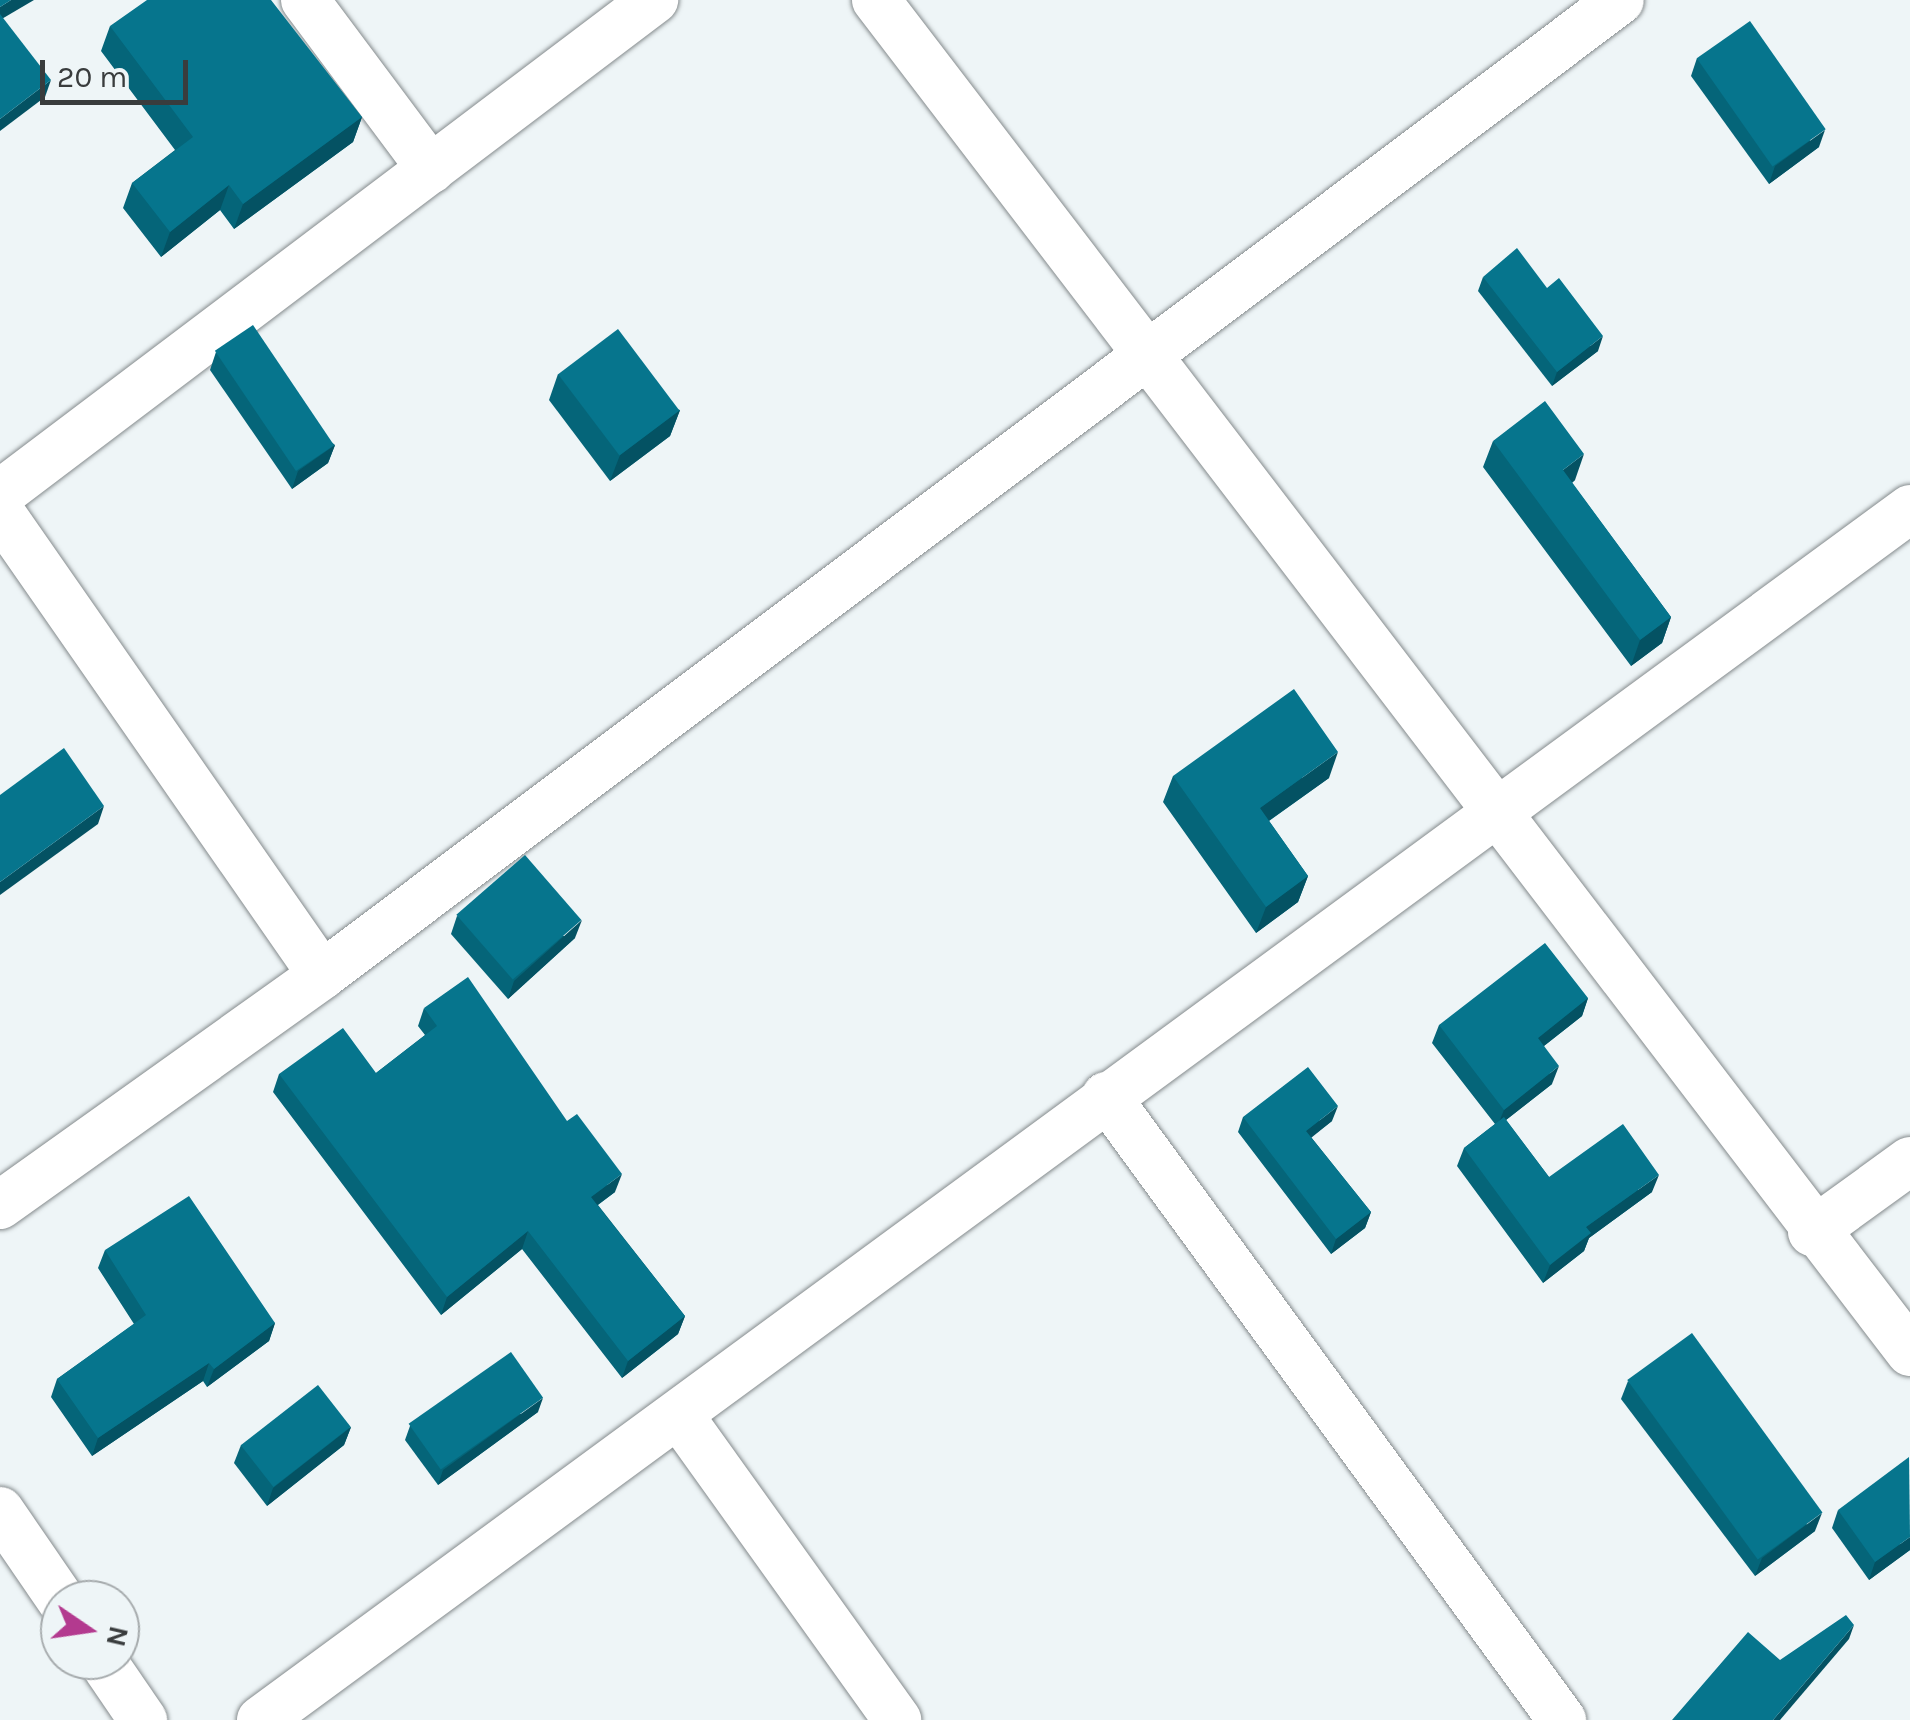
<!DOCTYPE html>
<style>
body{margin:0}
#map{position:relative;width:1910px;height:1720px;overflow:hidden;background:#eef5f7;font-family:Karla,sans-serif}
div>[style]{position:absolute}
.roads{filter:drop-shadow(0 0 2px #858b8d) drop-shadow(0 0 2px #858b8d)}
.street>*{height:48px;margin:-24px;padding:0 24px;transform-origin:24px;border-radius:24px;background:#fff}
.wall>*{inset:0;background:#056579}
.shaded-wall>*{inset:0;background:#045263}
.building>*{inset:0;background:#06758d;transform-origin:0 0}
span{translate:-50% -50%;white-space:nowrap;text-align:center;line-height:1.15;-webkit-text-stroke:10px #eef5f7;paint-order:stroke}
.north{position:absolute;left:40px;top:1580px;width:100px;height:100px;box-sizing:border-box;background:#eef5f7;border:2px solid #a6abad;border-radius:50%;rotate:103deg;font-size:28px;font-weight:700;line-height:40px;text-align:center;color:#393c3d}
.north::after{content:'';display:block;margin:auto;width:35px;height:45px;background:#b33a8f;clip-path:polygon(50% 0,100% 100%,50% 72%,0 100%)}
.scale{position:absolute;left:40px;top:60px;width:148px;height:45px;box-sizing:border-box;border:5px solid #393c3d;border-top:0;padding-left:12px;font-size:30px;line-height:35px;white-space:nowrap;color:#393c3d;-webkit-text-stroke:8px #eef5f7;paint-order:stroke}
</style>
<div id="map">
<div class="roads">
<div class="street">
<i style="left:305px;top:0;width:211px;rotate:53.3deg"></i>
<i style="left:876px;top:0;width:1702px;rotate:52.59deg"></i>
<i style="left:0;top:494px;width:820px;rotate:-37.07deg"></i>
<i style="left:0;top:512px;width:564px;rotate:55.18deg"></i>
<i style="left:1106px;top:1096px;width:773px;rotate:53.84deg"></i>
<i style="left:0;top:1205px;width:396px;rotate:-35.5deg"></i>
<i style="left:322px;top:975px;width:1623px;rotate:-36.91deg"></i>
<i style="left:1812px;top:1232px;width:121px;rotate:-35.9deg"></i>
<i style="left:679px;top:1415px;width:375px;rotate:54.4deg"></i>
<i style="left:0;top:1511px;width:108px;rotate:55.6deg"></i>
<i style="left:102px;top:1660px;width:73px;rotate:55.7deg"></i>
<i style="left:261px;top:1720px;width:2046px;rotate:-36.29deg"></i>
</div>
</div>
<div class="wall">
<i style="clip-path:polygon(110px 26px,362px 117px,353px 142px,234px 229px,220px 210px,161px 257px,123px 208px,132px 183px,175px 150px,101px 51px)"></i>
<i style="clip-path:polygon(1697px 58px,1819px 147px,1769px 184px,1691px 76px)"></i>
<i style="clip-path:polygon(1483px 277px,1598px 351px,1552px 386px,1478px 291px)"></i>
<i style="clip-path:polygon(216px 352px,335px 445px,328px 463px,292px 489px,210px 370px)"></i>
<i style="clip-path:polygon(558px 374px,680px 410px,670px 436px,610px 481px,549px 400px)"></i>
<i style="clip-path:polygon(1493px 441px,1575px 480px,1572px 483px,1671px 617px,1662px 643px,1631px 666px,1483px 467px)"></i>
<i style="clip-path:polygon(1173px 776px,1329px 778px,1269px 821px,1308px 876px,1298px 902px,1256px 933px,1163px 802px)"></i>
<i style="clip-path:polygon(457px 916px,575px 938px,508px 999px,451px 934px)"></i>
<i style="clip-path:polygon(1588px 998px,1582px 1016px,1544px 1046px,1552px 1084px,1506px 1120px,1549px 1177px,1652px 1192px,1589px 1238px,1584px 1251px,1543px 1283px,1457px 1166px,1464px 1148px,1495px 1124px,1432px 1043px,1439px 1025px)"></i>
<i style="clip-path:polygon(424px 1008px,615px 1192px,598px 1205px,685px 1316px,678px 1334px,622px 1378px,522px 1249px,441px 1315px,273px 1092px,279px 1074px,376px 1073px,425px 1035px,418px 1026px)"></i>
<i style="clip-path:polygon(1243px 1117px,1332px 1121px,1311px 1137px,1371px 1212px,1365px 1228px,1331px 1254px,1238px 1132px)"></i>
<i style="clip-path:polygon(105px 1250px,275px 1323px,269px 1341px,207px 1387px,203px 1381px,92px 1456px,51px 1397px,57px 1379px,134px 1324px,98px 1268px)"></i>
<i style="clip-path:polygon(1628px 1381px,1815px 1531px,1755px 1576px,1621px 1399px)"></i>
<i style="clip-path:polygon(538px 1412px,438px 1485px,405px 1440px,410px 1426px)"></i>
<i style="clip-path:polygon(351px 1427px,344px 1445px,267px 1506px,234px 1463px,241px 1445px)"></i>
<i style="clip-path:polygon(1838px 1510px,1910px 1550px,1869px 1580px,1832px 1528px)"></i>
</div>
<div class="shaded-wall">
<i style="clip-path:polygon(11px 0,34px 0,0 20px,0 7px)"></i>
<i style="clip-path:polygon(51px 80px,45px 97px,0 131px,0 119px)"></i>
<i style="clip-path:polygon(362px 117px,353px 142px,234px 229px,243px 204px)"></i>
<i style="clip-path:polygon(1825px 130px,1819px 147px,1769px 184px,1775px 166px)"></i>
<i style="clip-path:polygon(229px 185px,220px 210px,161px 257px,170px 232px)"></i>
<i style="clip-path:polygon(1603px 336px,1598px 351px,1552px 386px,1557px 372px)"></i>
<i style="clip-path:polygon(680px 410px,670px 436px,610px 481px,620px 455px)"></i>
<i style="clip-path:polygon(335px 445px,328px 463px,292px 489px,298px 471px)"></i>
<i style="clip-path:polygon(1584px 454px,1575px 480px,1553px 496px,1563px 470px)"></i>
<i style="clip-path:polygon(1671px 617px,1662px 643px,1631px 666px,1640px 640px)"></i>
<i style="clip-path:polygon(1338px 752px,1329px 778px,1250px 834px,1260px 808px)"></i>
<i style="clip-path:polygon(104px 806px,98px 824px,0 895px,0 882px)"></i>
<i style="clip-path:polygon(1308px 876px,1298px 902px,1256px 933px,1266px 907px)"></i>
<i style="clip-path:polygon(582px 920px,575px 938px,508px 999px,514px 981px)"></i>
<i style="clip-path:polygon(1588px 998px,1582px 1016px,1531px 1056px,1538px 1038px)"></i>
<i style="clip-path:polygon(1559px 1066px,1552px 1084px,1497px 1127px,1504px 1110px)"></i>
<i style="clip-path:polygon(1338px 1106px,1332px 1121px,1301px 1146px,1306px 1131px)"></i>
<i style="clip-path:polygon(622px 1174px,615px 1192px,585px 1214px,591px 1197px)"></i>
<i style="clip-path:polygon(1659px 1175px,1652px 1192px,1589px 1238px,1584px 1251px,1543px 1283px,1550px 1265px,1586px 1227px)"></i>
<i style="clip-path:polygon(1371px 1212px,1365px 1228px,1331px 1254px,1336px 1239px)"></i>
<i style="clip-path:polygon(528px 1231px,522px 1249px,441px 1315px,447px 1297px)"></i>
<i style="clip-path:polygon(685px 1316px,678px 1334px,622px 1378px,628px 1361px)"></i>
<i style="clip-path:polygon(275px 1323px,269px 1341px,207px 1387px,214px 1369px)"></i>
<i style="clip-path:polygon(209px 1363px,203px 1381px,92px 1456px,98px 1438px)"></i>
<i style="clip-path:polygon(543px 1398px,538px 1412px,438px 1485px,443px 1470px)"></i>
<i style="clip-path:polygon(351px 1427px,344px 1445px,267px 1506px,273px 1488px)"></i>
<i style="clip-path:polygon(1822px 1513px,1815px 1531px,1755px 1576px,1762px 1558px)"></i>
<i style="clip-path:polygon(1910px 1537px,1910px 1550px,1869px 1580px,1875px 1562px)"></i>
<i style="clip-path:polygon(1854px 1625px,1849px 1639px,1780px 1720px,1773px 1720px)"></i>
</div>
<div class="building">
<i style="clip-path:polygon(0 0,11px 0,0 7px)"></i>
<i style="clip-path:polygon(147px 0,271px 0,362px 117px,243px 204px,229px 185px,170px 232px,132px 183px,193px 137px,110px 26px)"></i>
<i style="clip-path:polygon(0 14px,51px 80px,0 119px)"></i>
<i style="left:1750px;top:21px;width:132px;height:65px;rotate:55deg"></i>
<i style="clip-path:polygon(1517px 248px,1547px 288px,1559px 278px,1603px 336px,1557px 372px,1483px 277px)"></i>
<i style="left:253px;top:325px;width:145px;height:46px;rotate:56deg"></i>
<i style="left:618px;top:329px;width:102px;height:75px;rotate:53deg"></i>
<i style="clip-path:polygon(1545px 401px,1584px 454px,1563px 470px,1671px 617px,1640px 640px,1493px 441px)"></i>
<i style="clip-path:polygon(1294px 689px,1338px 752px,1260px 808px,1308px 876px,1266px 907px,1173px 776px)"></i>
<i style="clip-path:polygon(64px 748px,104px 806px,0 882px,0 795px)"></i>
<i style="left:525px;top:855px;width:86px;height:91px;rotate:49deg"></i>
<i style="clip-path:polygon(1545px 943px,1588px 998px,1538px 1038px,1559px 1066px,1504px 1110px,1439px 1025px)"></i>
<i style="clip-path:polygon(468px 977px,567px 1121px,577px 1114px,622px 1174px,591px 1197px,685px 1316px,628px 1361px,528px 1231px,447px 1297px,279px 1074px,343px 1028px,376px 1073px,437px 1026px,424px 1008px)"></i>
<i style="clip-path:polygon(1308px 1067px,1338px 1106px,1306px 1131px,1371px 1212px,1336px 1239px,1243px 1117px)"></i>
<i style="clip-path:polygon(1504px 1117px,1549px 1177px,1623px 1124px,1659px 1175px,1586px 1227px,1591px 1233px,1550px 1265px,1464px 1148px)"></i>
<i style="clip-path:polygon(189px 1196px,275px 1323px,214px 1369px,209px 1363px,98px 1438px,57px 1379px,146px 1315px,105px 1250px)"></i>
<i style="left:1692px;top:1333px;width:222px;height:80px;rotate:54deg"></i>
<i style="left:511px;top:1352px;width:56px;height:125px;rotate:55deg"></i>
<i style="left:318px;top:1385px;width:53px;height:98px;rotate:52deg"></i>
<i style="clip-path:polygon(1909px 1457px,1910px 1537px,1875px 1562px,1838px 1510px)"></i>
<i style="clip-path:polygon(1846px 1615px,1854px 1625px,1773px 1720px,1672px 1720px,1748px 1632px,1780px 1660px)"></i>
</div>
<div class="north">N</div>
<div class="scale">20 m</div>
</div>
